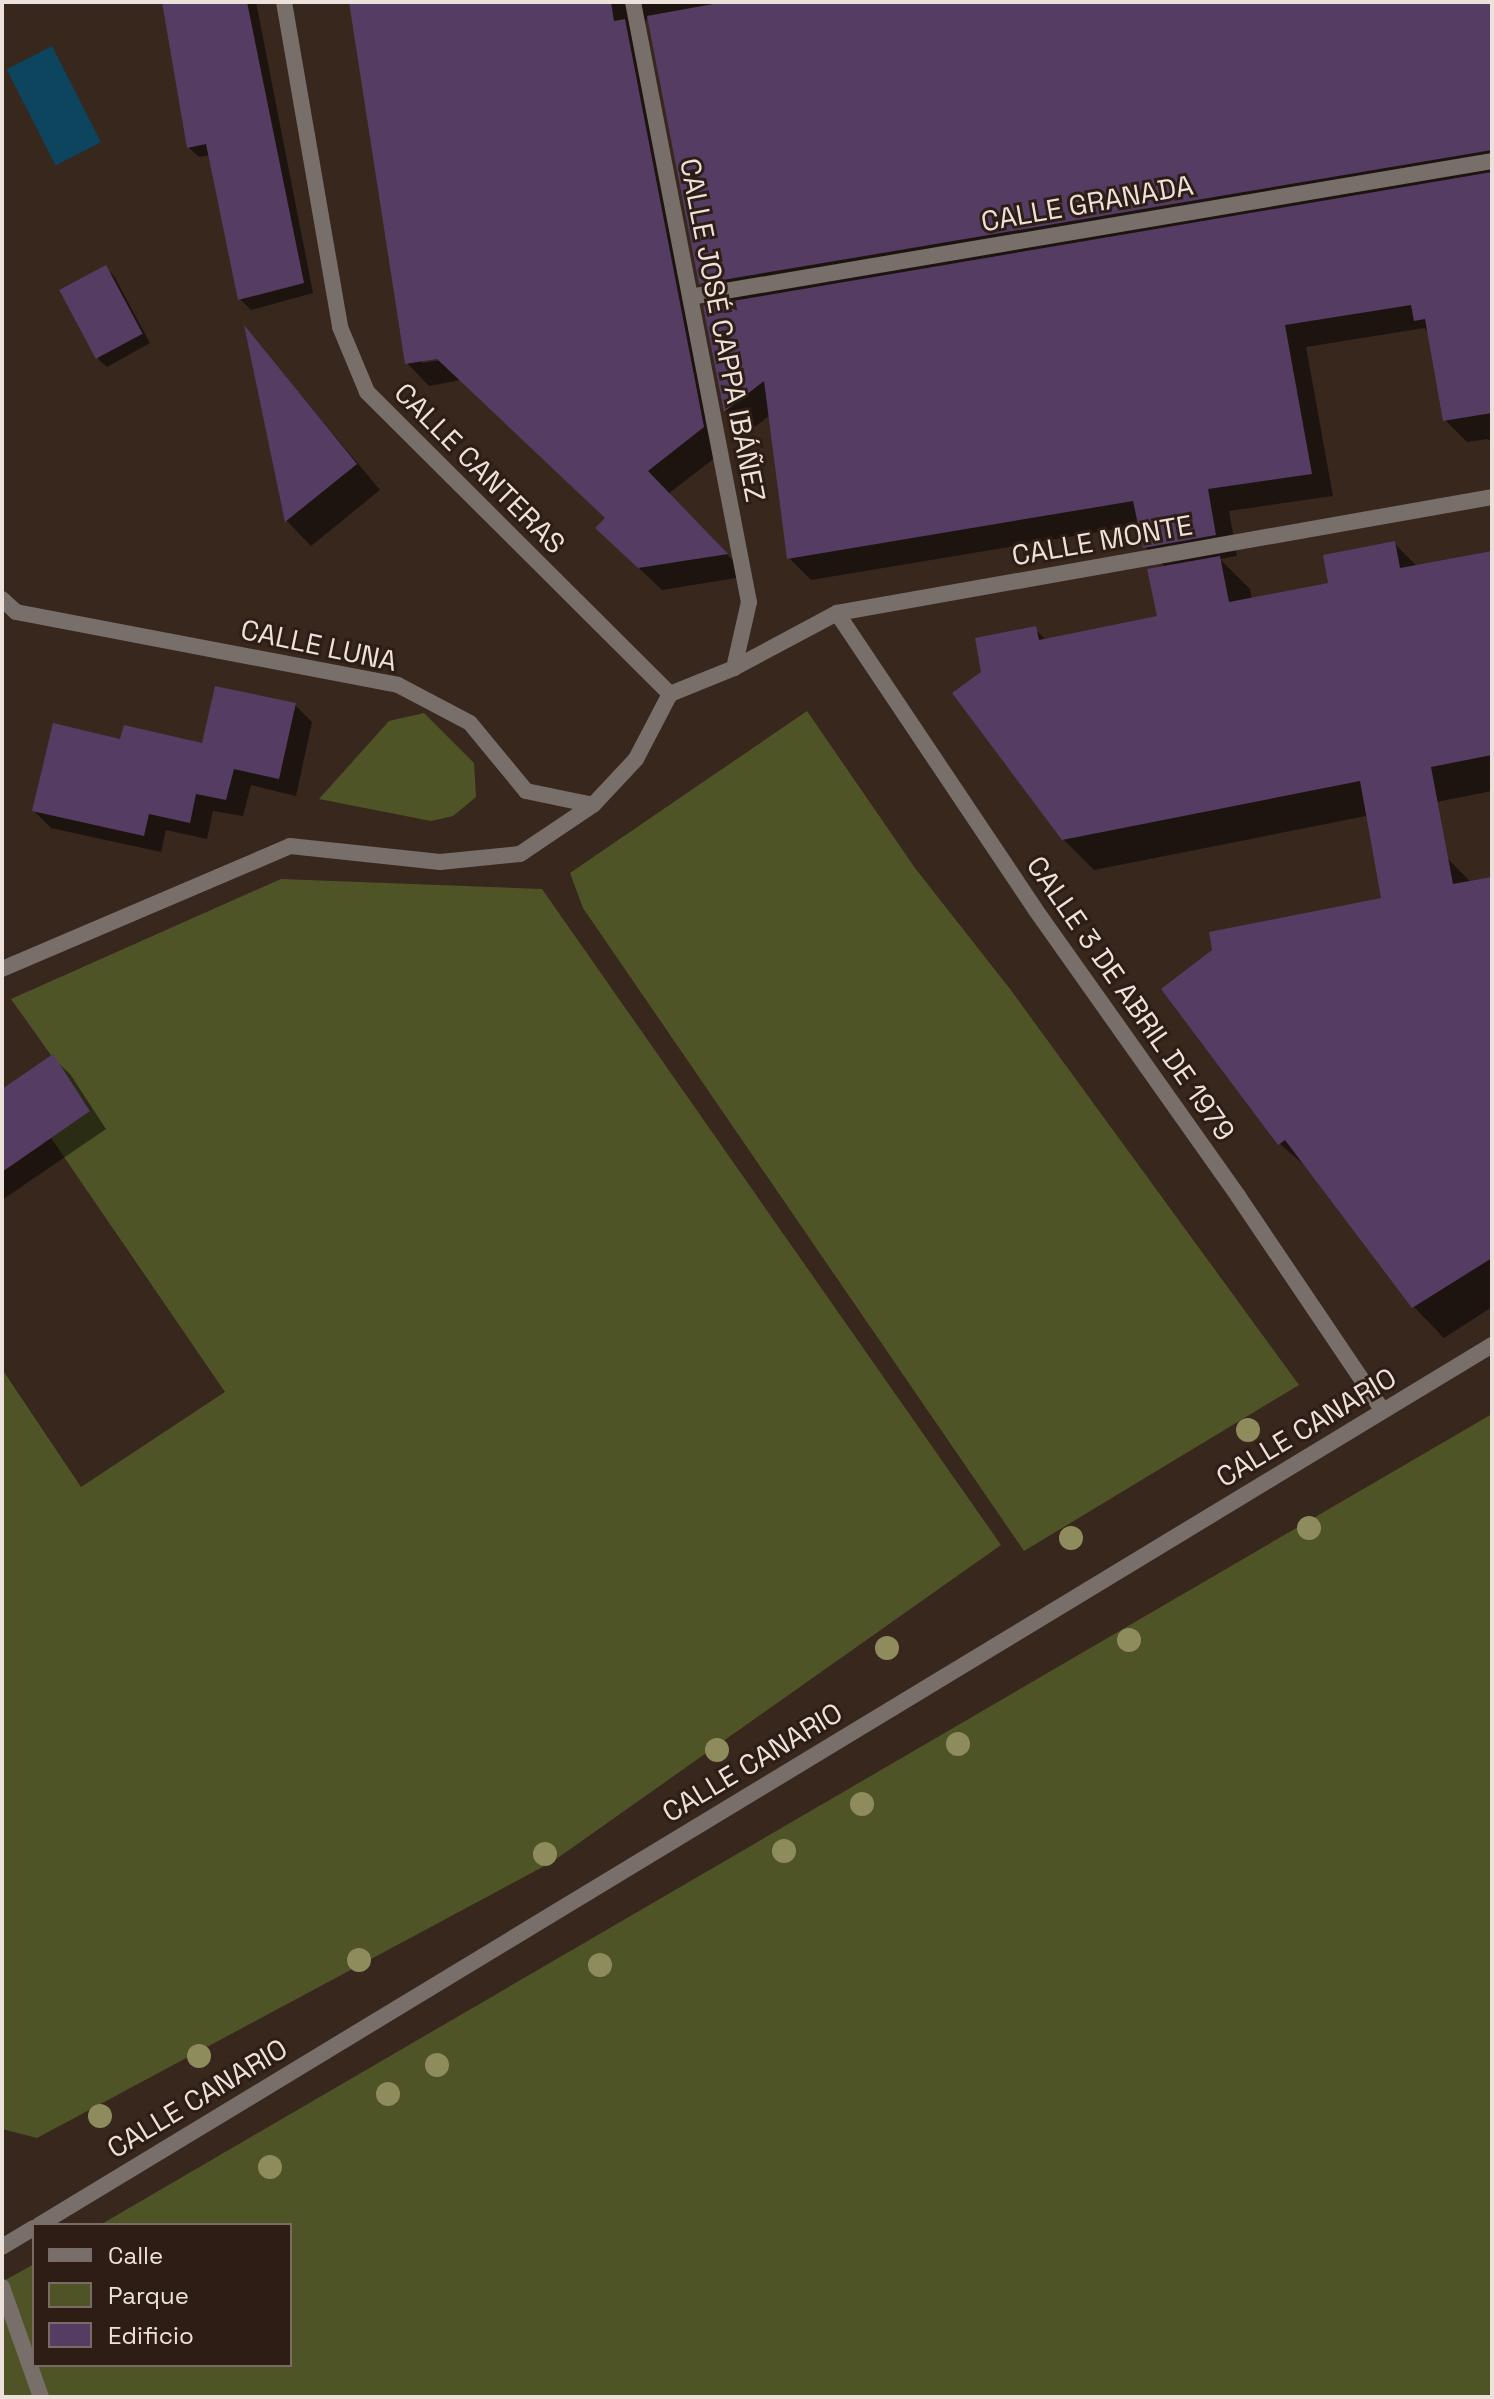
<!DOCTYPE html>
<meta charset="utf-8">
<style>
body{margin:0}
#map{position:relative;width:1494px;height:2399px;overflow:hidden;background:#37271d;font-family:"Space Grotesk",sans-serif}
div>[style]{position:absolute}
.green>*{inset:0;background:#4f5427}
.water>*{inset:0;background:#0d445e;transform-origin:0 0}
.shadow>*{inset:0;background:#0007}
.building>*{inset:0;background:#553c62;transform-origin:0 0}
.minor>*{height:16px;margin:-8px;padding:0 8px;transform-origin:8px;border-radius:8px;background:#786f6a}
.tertiary>*{height:16px;margin:-8px;padding:0 8px;transform-origin:8px;border-radius:8px;background:#786f6a}
.trees>*{width:24px;height:24px;margin:-12px;border-radius:50%;background:#8e8c5d}
span{translate:-50% -50%;white-space:nowrap;text-align:center;line-height:1.15;-webkit-text-stroke:6px #2d1d14;paint-order:stroke}
.street-label{font-size:28px;color:#ede2db}
.frame{position:absolute;inset:0;border:4px solid #ede2db;pointer-events:none}
.legend{position:absolute;left:32px;top:2223px;width:260px;height:144px;box-sizing:border-box;background:#2d1d14;border:2px solid #7a6c64;margin:0;padding:10px 14px;list-style:none;font-size:24px;color:#ede2db}
.legend li{display:flex;align-items:center;gap:16px;height:40px}
.legend b{width:40px;border:2px solid #7a6c64}
</style>
<div id="map">
<div class="green">
<i style="clip-path:polygon(807px 711px,915px 868px,1010px 989px,1299px 1385px,1024px 1551px,583px 908px,570px 873px)"></i>
<i style="clip-path:polygon(424px 713px,474px 763px,476px 797px,453px 816px,431px 821px,319px 799px,389px 721px)"></i>
<i style="clip-path:polygon(281px 879px,542px 889px,1001px 1545px,552px 1862px,37px 2138px,2px 2129px,2px 1369px,81px 1487px,225px 1392px,51px 1138px,90px 1110px,11px 999px)"></i>
<i style="clip-path:polygon(1492px 1414px,1492px 2397px,2px 2397px,2px 2282px,34px 2264px,34px 2365px,290px 2365px,290px 2225px,100px 2225px)"></i>
</div>
<div class="water">
<i style="left:52px;top:46px;width:108px;height:51px;rotate:63deg"></i>
</div>
<div class="shadow">
<i style="clip-path:polygon(164px 2px,256px 2px,313px 293px,251px 310px,240px 299px,210px 155px,199px 157px,188px 147px)"></i>
<i style="clip-path:polygon(evenodd,352px 2px,1492px 2px,1492px 443px,1488px 439px,1467px 442px,1445px 420px,1430px 334px,1424px 328px,1306px 347px,1333px 496px,1229px 511px,1237px 556px,1220px 559px,1250px 589px,1252px 600px,1330px 585px,1394px 543px,1418px 567px,1492px 553px,1492px 791px,1094px 870px,1063px 839px,1035px 629px,1046px 640px,1159px 618px,1166px 568px,1145px 547px,1140px 525px,811px 580px,789px 558px,770px 415px,747px 433px,725px 411px,705px 308px,722px 305px,701px 283px,649px 14px,643px 27px,725px 450px,668px 494px,748px 576px,662px 590px,620px 550px,608px 519px,461px 380px,429px 386px,407px 363px,352px 2px,422px 359px,448px 359px,422px 363px,422px 359px)"></i>
<i style="clip-path:polygon(106px 268px,114px 276px,150px 343px,107px 367px,98px 359px)"></i>
<i style="clip-path:polygon(247px 331px,380px 490px,311px 546px,287px 521px)"></i>
<i style="clip-path:polygon(295px 705px,312px 722px,296px 796px,251px 785px,243px 816px,213px 811px,207px 839px,166px 830px,161px 852px,51px 828px,34px 811px,122px 741px,204px 746px)"></i>
<i style="clip-path:polygon(1447px 858px,1472px 883px,1492px 879px,1492px 1307px,1444px 1338px,1414px 1307px,1312px 1172px,1280px 1144px,1384px 900px)"></i>
<i style="clip-path:polygon(52px 1057px,70px 1074px,106px 1129px,2px 1200px,2px 1091px)"></i>
</div>
<div class="building">
<i style="clip-path:polygon(162px 2px,247px 2px,304px 283px,238px 300px,206px 144px,187px 148px)"></i>
<i style="clip-path:polygon(349px 2px,611px 2px,614px 21px,625px 19px,704px 427px,648px 471px,728px 554px,638px 568px,595px 528px,605px 518px,437px 359px,405px 364px)"></i>
<i style="clip-path:polygon(724px 2px,1492px 2px,1492px 150px,699px 284px,647px 16px)"></i>
<i style="clip-path:polygon(1492px 172px,1492px 413px,1443px 421px,1425px 319px,1414px 321px,1411px 305px,1285px 325px,1312px 474px,1208px 489px,1216px 535px,1143px 548px,1133px 501px,787px 559px,764px 381px,724px 412px,703px 306px)"></i>
<i style="left:106px;top:265px;width:78px;height:53px;rotate:62deg"></i>
<i style="clip-path:polygon(244px 325px,357px 464px,285px 522px)"></i>
<i style="clip-path:polygon(1395px 541px,1400px 568px,1492px 551px,1492px 755px,1431px 767px,1453px 884px,1492px 877px,1492px 1258px,1412px 1308px,1285px 1140px,1278px 1145px,1161px 989px,1212px 950px,1209px 932px,1381px 898px,1360px 781px,1062px 840px,952px 693px,981px 672px,975px 638px,1036px 626px,1039px 640px,1157px 616px,1147px 569px,1220px 556px,1229px 602px,1328px 583px,1323px 555px)"></i>
<i style="clip-path:polygon(215px 686px,296px 703px,279px 779px,234px 769px,226px 800px,196px 794px,190px 823px,149px 814px,144px 836px,32px 811px,53px 723px,120px 739px,124px 725px,202px 743px)"></i>
<i style="clip-path:polygon(53px 1054px,90px 1111px,2px 1172px,2px 1089px)"></i>
</div>
<div class="minor">
<i style="left:284px;top:2px;width:330px;rotate:80.2deg"></i>
<i style="left:340px;top:327px;width:70px;rotate:67.4deg"></i>
<i style="left:367px;top:392px;width:428px;rotate:44.9deg"></i>
<i style="left:633px;top:2px;width:611px;rotate:79.06deg"></i>
<i style="left:749px;top:602px;width:68px;rotate:102.8deg"></i>
<i style="left:690px;top:297px;width:813px;rotate:-9.62deg"></i>
<i style="left:2px;top:599px;width:19px;rotate:43deg"></i>
<i style="left:16px;top:612px;width:389px;rotate:10.8deg"></i>
<i style="left:398px;top:685px;width:81px;rotate:27.8deg"></i>
<i style="left:470px;top:723px;width:88px;rotate:50.5deg"></i>
<i style="left:526px;top:791px;width:68px;rotate:11.8deg"></i>
<i style="left:837px;top:613px;width:356px;rotate:56.2deg"></i>
<i style="left:1035px;top:909px;width:352px;rotate:54.7deg"></i>
<i style="left:1238px;top:1196px;width:259px;rotate:56deg"></i>
<i style="left:2px;top:969px;width:313px;rotate:-23.1deg"></i>
<i style="left:290px;top:846px;width:151px;rotate:6.1deg"></i>
<i style="left:440px;top:862px;width:80px;rotate:-5.7deg"></i>
<i style="left:520px;top:854px;width:88px;rotate:-33.9deg"></i>
<i style="left:593px;top:805px;width:63px;rotate:-46.9deg"></i>
<i style="left:636px;top:759px;width:73px;rotate:-62.4deg"></i>
<i style="left:670px;top:694px;width:69px;rotate:-22.1deg"></i>
<i style="left:734px;top:668px;width:117px;rotate:-28.1deg"></i>
<i style="left:837px;top:613px;width:665px;rotate:-10.04deg"></i>
<i style="left:2px;top:2287px;width:117px;rotate:70.5deg"></i>
</div>
<div class="tertiary">
<i style="left:39px;top:2225px;width:1699px;rotate:-31.2deg"></i>
<i style="left:2px;top:2247px;width:37px;rotate:-31deg"></i>
</div>
<div class="trees">
<i style="left:1248px;top:1430px"></i>
<i style="left:1309px;top:1528px"></i>
<i style="left:1071px;top:1538px"></i>
<i style="left:1129px;top:1640px"></i>
<i style="left:887px;top:1648px"></i>
<i style="left:958px;top:1744px"></i>
<i style="left:717px;top:1750px"></i>
<i style="left:862px;top:1804px"></i>
<i style="left:784px;top:1851px"></i>
<i style="left:545px;top:1854px"></i>
<i style="left:359px;top:1960px"></i>
<i style="left:600px;top:1965px"></i>
<i style="left:199px;top:2056px"></i>
<i style="left:437px;top:2065px"></i>
<i style="left:388px;top:2094px"></i>
<i style="left:100px;top:2116px"></i>
<i style="left:270px;top:2167px"></i>
</div>
<div class="street-label">
<span style="left:1087px;top:203px;rotate:-10deg">CALLE GRANADA</span>
<span style="left:723px;top:330px;rotate:79deg">CALLE JOSÉ CAPPA IBÁÑEZ</span>
<span style="left:480px;top:468px;rotate:45deg">CALLE CANTERAS</span>
<span style="left:1102px;top:540px;rotate:-10deg">CALLE MONTE</span>
<span style="left:319px;top:645px;rotate:12deg">CALLE LUNA</span>
<span style="left:1131px;top:998px;rotate:55deg">CALLE 3 DE ABRIL DE 1979</span>
<span style="left:1306px;top:1427px;rotate:-31deg">CALLE CANARIO</span>
<span style="left:752px;top:1762px;rotate:-31deg">CALLE CANARIO</span>
<span style="left:197px;top:2098px;rotate:-31deg">CALLE CANARIO</span>
</div>
<div class="frame"></div>
<ul class="legend">
<li><b style="height:10px;background:#786f6a"></b>Calle</li>
<li><b style="height:22px;background:#4f5427"></b>Parque</li>
<li><b style="height:22px;background:#553c62"></b>Edificio</li>
</ul>
</div>
